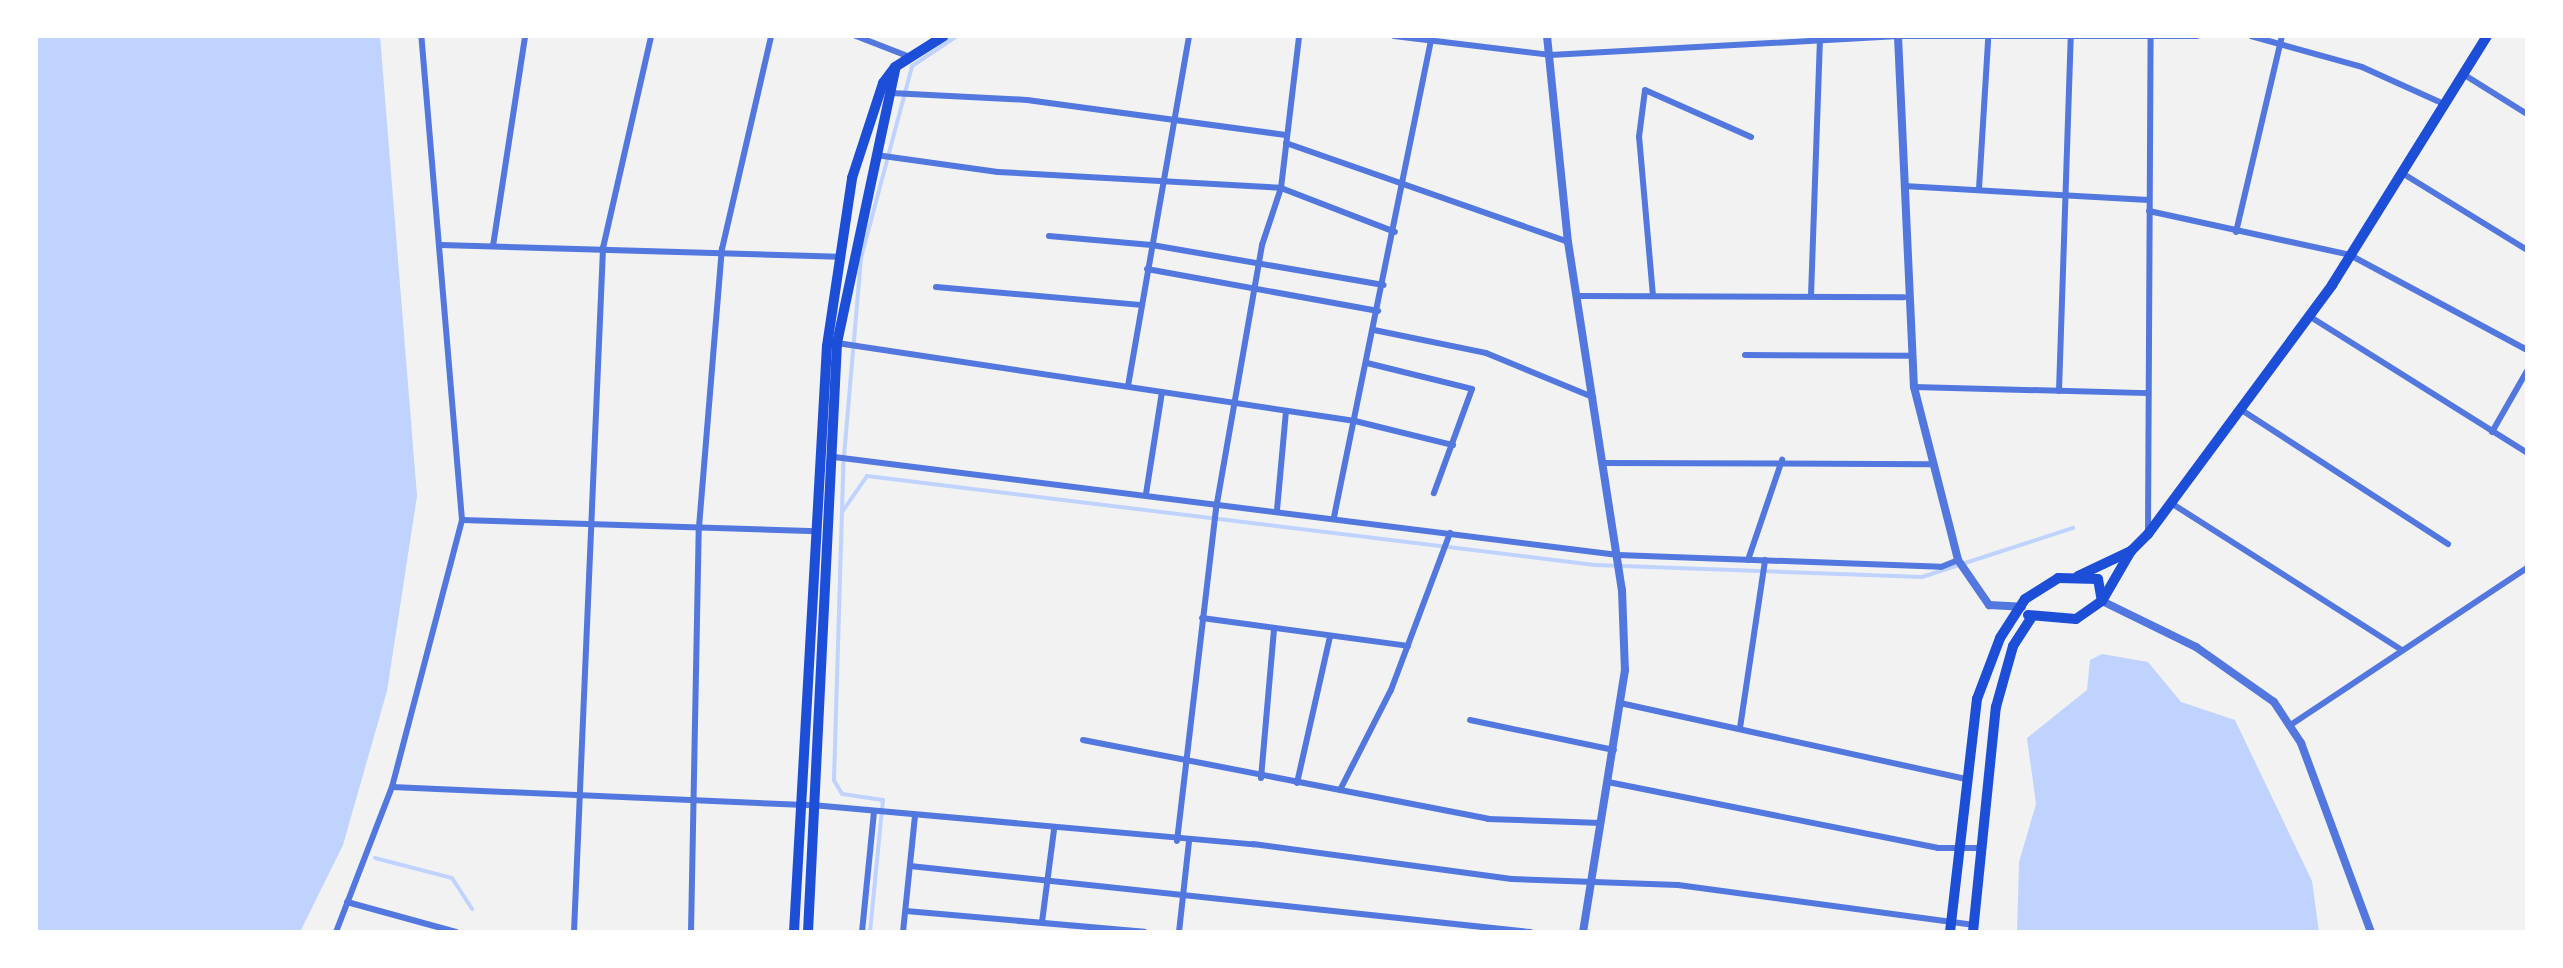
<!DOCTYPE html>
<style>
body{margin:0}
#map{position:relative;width:2563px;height:968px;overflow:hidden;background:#f2f2f2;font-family:"Asap Condensed",sans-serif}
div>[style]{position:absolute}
.water>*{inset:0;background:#bfd3fe}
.stream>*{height:4px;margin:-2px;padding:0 2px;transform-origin:2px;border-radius:2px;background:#bfd3fe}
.minor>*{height:6px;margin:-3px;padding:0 3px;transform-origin:3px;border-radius:3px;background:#5277de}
.tertiary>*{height:8px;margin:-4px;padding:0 4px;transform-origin:4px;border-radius:4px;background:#5277de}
.primary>*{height:10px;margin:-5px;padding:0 5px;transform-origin:5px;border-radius:5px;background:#1d4ed8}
span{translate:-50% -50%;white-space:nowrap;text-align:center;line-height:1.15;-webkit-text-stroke:6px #fff;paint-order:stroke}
.frame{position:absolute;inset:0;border:38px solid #fff;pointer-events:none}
</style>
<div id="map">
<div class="water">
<i style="clip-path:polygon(36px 36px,380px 36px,417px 496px,387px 691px,343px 845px,300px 932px,36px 932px)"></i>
<i style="clip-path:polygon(2102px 654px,2148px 662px,2181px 702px,2235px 720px,2312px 881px,2319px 932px,2017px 932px,2019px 862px,2036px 804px,2027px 738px,2087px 690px,2090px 660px)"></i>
</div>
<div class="stream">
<i style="left:842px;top:512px;width:44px;rotate:-55.2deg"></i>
<i style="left:867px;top:476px;width:733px;rotate:6.97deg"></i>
<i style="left:1595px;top:565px;width:327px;rotate:2.1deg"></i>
<i style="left:1922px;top:577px;width:159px;rotate:-18deg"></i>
<i style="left:375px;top:858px;width:80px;rotate:14.6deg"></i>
<i style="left:452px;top:878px;width:37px;rotate:57deg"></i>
<i style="left:870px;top:932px;width:133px;rotate:-84.4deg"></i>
<i style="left:883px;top:800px;width:41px;rotate:-171.7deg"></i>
<i style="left:842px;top:794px;width:16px;rotate:-120deg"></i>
<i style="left:834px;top:780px;width:312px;rotate:-88.3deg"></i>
<i style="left:843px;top:468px;width:211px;rotate:-85.1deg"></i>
<i style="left:861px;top:258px;width:199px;rotate:-75.1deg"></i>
<i style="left:912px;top:66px;width:54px;rotate:-33.7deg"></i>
</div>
<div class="minor">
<i style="left:856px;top:36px;width:58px;rotate:21.3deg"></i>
<i style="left:1394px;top:36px;width:157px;rotate:6.9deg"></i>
<i style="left:1550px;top:55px;width:349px;rotate:-3.1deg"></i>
<i style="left:1898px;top:36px;width:299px"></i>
<i style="left:2251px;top:36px;width:115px;rotate:15.6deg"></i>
<i style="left:2362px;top:67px;width:90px;rotate:24.3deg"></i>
<i style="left:2463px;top:74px;width:75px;rotate:32deg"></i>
<i style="left:891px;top:93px;width:136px;rotate:2.9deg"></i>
<i style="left:1027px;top:100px;width:261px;rotate:7.7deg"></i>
<i style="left:1286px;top:143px;width:299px;rotate:19.3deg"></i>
<i style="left:876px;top:155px;width:123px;rotate:7.9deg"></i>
<i style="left:998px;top:172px;width:283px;rotate:3.2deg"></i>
<i style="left:1281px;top:188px;width:122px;rotate:21.1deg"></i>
<i style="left:2402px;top:173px;width:147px;rotate:31.6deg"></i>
<i style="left:1904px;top:186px;width:245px;rotate:3.3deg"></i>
<i style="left:1979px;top:189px;width:149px;rotate:-86.5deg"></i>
<i style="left:2149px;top:211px;width:206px;rotate:12.3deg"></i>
<i style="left:2350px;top:255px;width:201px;rotate:28.2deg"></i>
<i style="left:2236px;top:232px;width:201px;rotate:-76.8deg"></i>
<i style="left:1049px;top:236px;width:103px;rotate:5deg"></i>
<i style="left:1152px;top:245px;width:235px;rotate:9.8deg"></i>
<i style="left:441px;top:245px;width:398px;rotate:1.7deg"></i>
<i style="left:493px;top:246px;width:212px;rotate:-81.3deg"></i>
<i style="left:1147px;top:269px;width:235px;rotate:10.3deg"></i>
<i style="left:936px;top:287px;width:205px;rotate:5deg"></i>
<i style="left:1580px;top:296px;width:324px;rotate:0.2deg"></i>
<i style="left:1653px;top:296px;width:160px;rotate:-95deg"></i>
<i style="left:1639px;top:137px;width:47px;rotate:-82.7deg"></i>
<i style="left:1645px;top:90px;width:116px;rotate:23.9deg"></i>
<i style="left:1811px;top:296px;width:256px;rotate:-88deg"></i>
<i style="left:2309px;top:316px;width:257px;rotate:32.1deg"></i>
<i style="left:1374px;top:330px;width:114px;rotate:11.6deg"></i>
<i style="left:1486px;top:353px;width:116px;rotate:22.4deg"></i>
<i style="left:837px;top:343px;width:524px;rotate:8.56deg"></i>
<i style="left:1355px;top:421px;width:101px;rotate:13.8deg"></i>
<i style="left:1745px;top:355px;width:164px;rotate:0.3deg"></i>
<i style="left:1367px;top:363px;width:108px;rotate:13.9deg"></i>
<i style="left:1472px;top:389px;width:111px;rotate:110.1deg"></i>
<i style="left:1128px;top:386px;width:355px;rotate:-80.1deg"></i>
<i style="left:1914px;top:387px;width:234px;rotate:1.5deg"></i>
<i style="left:2059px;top:391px;width:355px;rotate:-88.1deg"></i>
<i style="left:2240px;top:409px;width:248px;rotate:33deg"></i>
<i style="left:2492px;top:432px;width:70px;rotate:-60.2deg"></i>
<i style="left:834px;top:457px;width:790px;rotate:7.13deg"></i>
<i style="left:1618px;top:555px;width:323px;rotate:2.1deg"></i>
<i style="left:1941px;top:567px;width:18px;rotate:-22deg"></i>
<i style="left:1602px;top:463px;width:328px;rotate:0.2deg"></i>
<i style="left:1146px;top:494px;width:103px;rotate:-81.1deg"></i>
<i style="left:2171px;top:503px;width:274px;rotate:32.5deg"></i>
<i style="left:1277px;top:510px;width:99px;rotate:-84.8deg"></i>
<i style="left:1334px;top:517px;width:486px;rotate:-78.5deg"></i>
<i style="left:462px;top:520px;width:355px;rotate:1.8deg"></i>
<i style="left:2148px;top:532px;width:496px;rotate:-89.7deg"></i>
<i style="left:1748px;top:560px;width:106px;rotate:-71.2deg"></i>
<i style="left:1202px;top:618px;width:208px;rotate:7.7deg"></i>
<i style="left:1620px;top:703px;width:353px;rotate:12.4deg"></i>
<i style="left:1470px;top:720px;width:147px;rotate:11.8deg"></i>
<i style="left:2289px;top:726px;width:286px;rotate:-33.6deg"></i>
<i style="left:1740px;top:728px;width:170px;rotate:-81.5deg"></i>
<i style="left:1083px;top:740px;width:413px;rotate:11deg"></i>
<i style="left:1488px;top:819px;width:113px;rotate:2deg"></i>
<i style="left:1261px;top:778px;width:149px;rotate:-85deg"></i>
<i style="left:1608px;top:782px;width:337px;rotate:11.3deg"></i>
<i style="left:1938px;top:848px;width:43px"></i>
<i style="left:1297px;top:783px;width:150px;rotate:-77.3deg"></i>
<i style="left:392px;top:787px;width:420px;rotate:2.5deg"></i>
<i style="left:812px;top:805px;width:443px;rotate:5.1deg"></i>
<i style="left:1253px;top:844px;width:261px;rotate:7.7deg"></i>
<i style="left:1512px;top:879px;width:166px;rotate:2.1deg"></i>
<i style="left:1678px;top:885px;width:299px;rotate:7.7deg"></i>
<i style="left:1340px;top:790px;width:112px;rotate:-63deg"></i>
<i style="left:1391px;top:690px;width:168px;rotate:-69.4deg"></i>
<i style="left:1177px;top:841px;width:340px;rotate:-83.3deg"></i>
<i style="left:1217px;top:503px;width:262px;rotate:-80.1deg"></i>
<i style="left:1262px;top:245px;width:60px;rotate:-71.6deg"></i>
<i style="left:1281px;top:188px;width:153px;rotate:-83.2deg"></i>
<i style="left:910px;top:866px;width:624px;rotate:6.08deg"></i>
<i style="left:347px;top:902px;width:113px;rotate:15.4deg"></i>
<i style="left:906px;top:911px;width:239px;rotate:5deg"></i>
<i style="left:1042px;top:922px;width:94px;rotate:-82.6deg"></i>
<i style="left:336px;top:932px;width:155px;rotate:-68.9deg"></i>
<i style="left:392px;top:787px;width:276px;rotate:-75.3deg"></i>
<i style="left:462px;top:520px;width:486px;rotate:-94.8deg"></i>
<i style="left:574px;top:932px;width:685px;rotate:-87.57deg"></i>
<i style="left:603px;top:248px;width:217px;rotate:-77.2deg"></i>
<i style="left:691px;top:932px;width:405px;rotate:-88.9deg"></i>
<i style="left:699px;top:527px;width:279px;rotate:-85.3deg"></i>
<i style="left:722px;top:249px;width:219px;rotate:-77deg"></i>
<i style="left:862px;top:932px;width:121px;rotate:-84.3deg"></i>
<i style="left:903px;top:932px;width:118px;rotate:-84.1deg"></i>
<i style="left:1179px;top:932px;width:91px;rotate:-83.7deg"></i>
</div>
<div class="tertiary">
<i style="left:1547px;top:36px;width:207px;rotate:84.2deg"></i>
<i style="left:1568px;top:242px;width:352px;rotate:81.2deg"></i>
<i style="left:1622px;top:590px;width:80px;rotate:87.9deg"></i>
<i style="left:1625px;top:670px;width:265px;rotate:99.1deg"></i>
<i style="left:1898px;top:36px;width:351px;rotate:87.4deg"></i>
<i style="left:1914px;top:387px;width:179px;rotate:75.7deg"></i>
<i style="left:1958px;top:560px;width:55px;rotate:55.4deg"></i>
<i style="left:1989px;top:605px;width:33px;rotate:3deg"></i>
<i style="left:2102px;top:601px;width:105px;rotate:26.1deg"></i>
<i style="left:2196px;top:647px;width:95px;rotate:35.2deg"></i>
<i style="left:2274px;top:702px;width:49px;rotate:56.6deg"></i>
<i style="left:2301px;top:743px;width:202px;rotate:69.7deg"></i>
</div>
<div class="primary">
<i style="left:2078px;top:576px;width:59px;rotate:-25.3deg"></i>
<i style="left:2131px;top:551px;width:24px;rotate:-45deg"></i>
<i style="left:2148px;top:534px;width:310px;rotate:-53.5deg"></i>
<i style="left:2332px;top:285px;width:293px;rotate:-58.1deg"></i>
<i style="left:2028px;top:615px;width:48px;rotate:4.8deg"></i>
<i style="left:2076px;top:619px;width:32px;rotate:-35deg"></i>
<i style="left:2102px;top:601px;width:58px;rotate:-59.9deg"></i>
<i style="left:794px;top:932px;width:587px;rotate:-86.78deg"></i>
<i style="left:827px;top:346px;width:170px;rotate:-81.5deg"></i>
<i style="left:852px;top:178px;width:100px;rotate:-71.9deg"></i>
<i style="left:883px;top:83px;width:20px;rotate:-53deg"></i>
<i style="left:895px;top:67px;width:58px;rotate:-32.3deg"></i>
<i style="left:808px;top:932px;width:590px;rotate:-87.18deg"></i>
<i style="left:837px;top:343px;width:280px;rotate:-78deg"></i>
<i style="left:1950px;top:932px;width:235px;rotate:-83.4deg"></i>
<i style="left:1977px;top:699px;width:65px;rotate:-69.3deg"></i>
<i style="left:2000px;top:638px;width:46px;rotate:-57.3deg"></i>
<i style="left:2025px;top:599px;width:39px;rotate:-32deg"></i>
<i style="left:2058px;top:578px;width:40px;rotate:1.4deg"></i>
<i style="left:2098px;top:579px;width:22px;rotate:80deg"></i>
<i style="left:1973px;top:932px;width:226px;rotate:-84.2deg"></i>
<i style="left:1996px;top:707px;width:63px;rotate:-74.4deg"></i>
<i style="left:2013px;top:646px;width:33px;rotate:-57deg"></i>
</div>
<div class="frame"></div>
</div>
